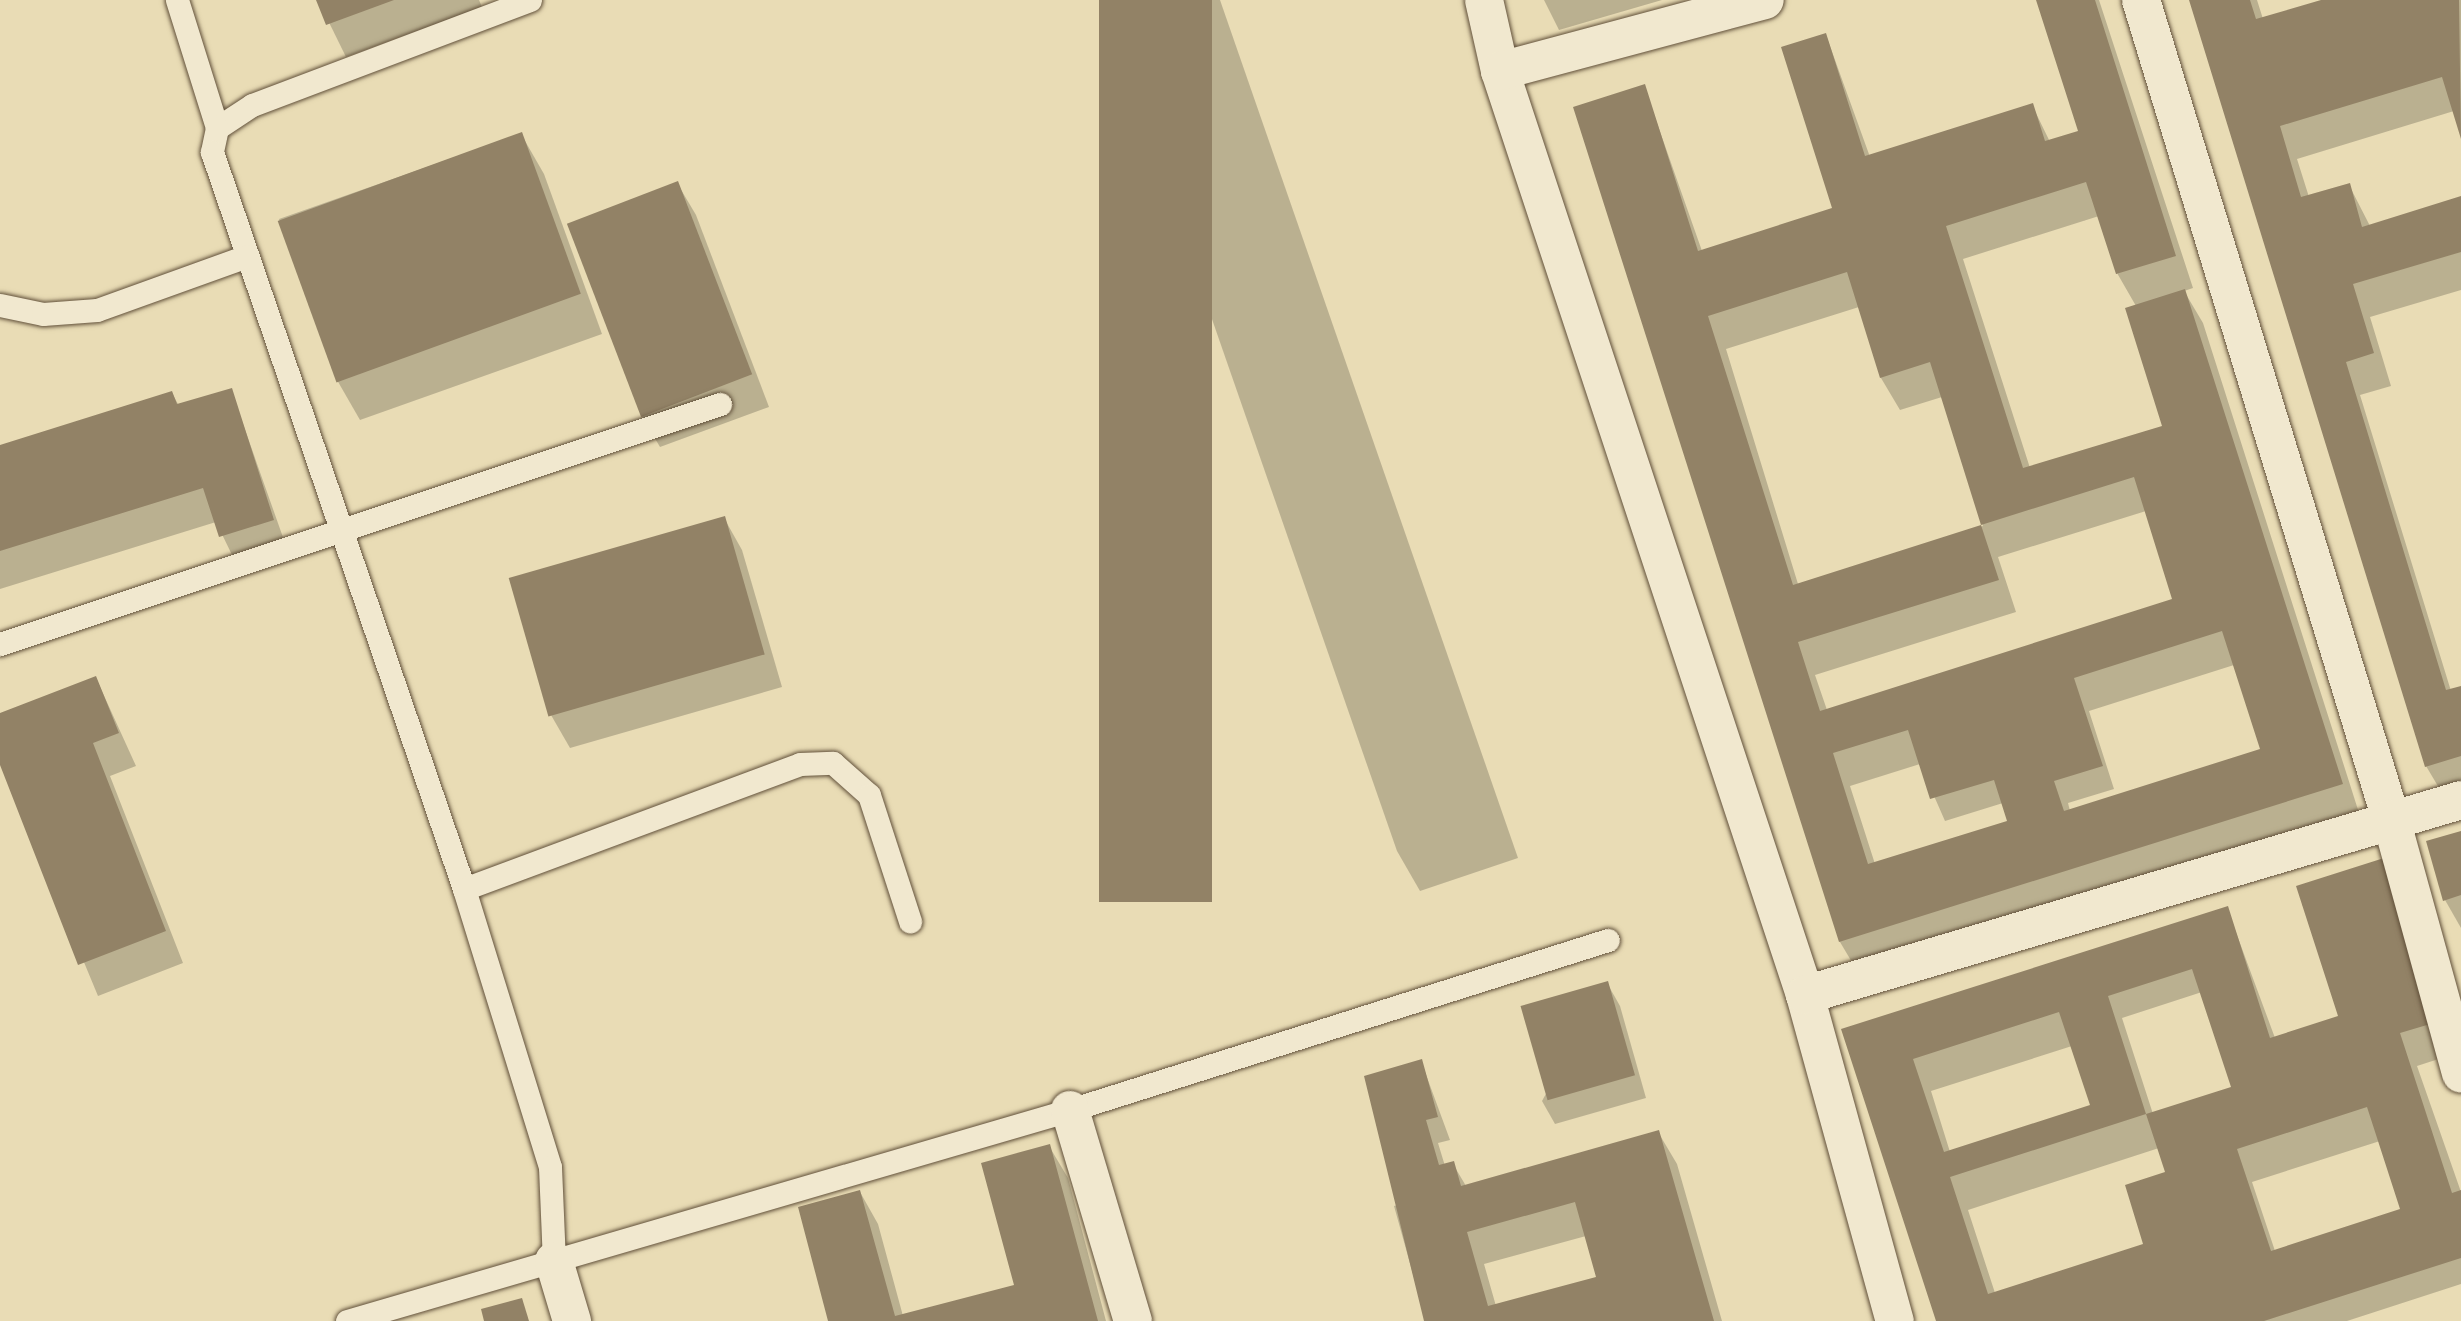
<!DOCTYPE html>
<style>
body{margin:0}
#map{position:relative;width:2461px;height:1321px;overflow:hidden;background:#e9dcb5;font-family:"IM FELL English",serif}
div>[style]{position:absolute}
.shadow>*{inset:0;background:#0003}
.building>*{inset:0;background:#928266;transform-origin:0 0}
.roads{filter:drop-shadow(0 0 2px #61503a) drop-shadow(0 0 2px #61503a)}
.lane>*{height:23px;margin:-11.5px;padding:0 11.5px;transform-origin:11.5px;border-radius:11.5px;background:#f1e8cf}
.street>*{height:38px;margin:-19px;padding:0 19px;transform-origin:19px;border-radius:19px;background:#f1e8cf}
span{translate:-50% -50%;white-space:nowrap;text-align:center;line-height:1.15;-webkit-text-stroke:7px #f1e8cf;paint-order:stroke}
</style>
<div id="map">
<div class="shadow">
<i style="clip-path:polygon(318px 0,479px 0,482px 7px,346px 57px)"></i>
<i style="clip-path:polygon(1101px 0,1220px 0,1518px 858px,1420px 891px,1397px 851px)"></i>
<i style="clip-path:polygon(1544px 0,1662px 0,1559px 30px)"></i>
<i style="clip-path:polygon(evenodd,2038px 0,2099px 0,2193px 288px,2184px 291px,2203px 323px,2360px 816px,1859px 974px,1840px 942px,1575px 108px,1644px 86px,1702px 251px,1835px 209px,1826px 35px,1870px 157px,2032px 105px,2050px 142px,2080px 132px,2038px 0,2099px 216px,2117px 273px,2136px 306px,2164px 427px,2030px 468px,1963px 259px,2099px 216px,2038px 0,1859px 307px,1881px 378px,1900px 410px,1942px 397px,1983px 526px,1798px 584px,1726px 349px,1859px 307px,2038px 0,2146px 511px,2175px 600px,1827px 710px,1815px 675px,2016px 612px,1998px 557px,2146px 511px,2038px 0,2234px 665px,2262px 750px,2070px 811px,2068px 803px,2114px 789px,2089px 711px,2234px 665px,2038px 0,1920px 764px,1945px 821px,2003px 803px,2009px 822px,1875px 864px,1850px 786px,1920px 764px)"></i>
<i style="clip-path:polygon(2191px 0,2257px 0,2263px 19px,2327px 0,2461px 0,2461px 135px,2454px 111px,2297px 159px,2309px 197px,2349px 185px,2370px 226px,2461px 198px,2461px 290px,2370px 317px,2391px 386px,2360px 395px,2451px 691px,2461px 688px,2461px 793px,2445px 798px,2426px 766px)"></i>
<i style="clip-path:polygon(521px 134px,544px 174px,602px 334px,360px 420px,337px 380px,279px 219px)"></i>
<i style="clip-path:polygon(677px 183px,696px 215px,769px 407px,660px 447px,641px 415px)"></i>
<i style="clip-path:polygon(231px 390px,285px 543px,234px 559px,216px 522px,0 589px,0 446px,172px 393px,179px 406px)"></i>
<i style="clip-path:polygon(724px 518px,742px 550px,782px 687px,570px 748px,551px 715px)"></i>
<i style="clip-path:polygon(96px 678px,136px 766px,110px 776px,183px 963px,98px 996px,0 760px,0 715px)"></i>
<i style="clip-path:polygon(2461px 833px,2461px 928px,2445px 900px)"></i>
<i style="clip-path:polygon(evenodd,2383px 860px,2454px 1054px,2417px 1066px,2461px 1192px,2461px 1284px,2347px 1321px,1938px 1321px,1843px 1030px,2227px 908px,2275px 1038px,2340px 1017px,2383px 860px,2202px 992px,2233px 1089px,2153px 1114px,2122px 1018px,2202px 992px,2383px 860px,2072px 1046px,2092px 1106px,1950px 1152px,1931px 1091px,2072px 1046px,2383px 860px,2380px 1141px,2403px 1211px,2275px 1251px,2252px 1182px,2380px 1141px,2383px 860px,2159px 1148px,2167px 1173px,2146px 1245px,1995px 1293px,1968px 1210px,2159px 1148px)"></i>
<i style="clip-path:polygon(1607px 983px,1620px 1006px,1646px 1098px,1555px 1124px,1542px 1101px)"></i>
<i style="clip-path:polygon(evenodd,1421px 1061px,1450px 1140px,1438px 1143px,1445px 1166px,1453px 1164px,1466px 1186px,1658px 1132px,1677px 1164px,1722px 1321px,1426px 1321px,1394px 1206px,1402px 1204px,1421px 1061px,1586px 1236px,1598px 1278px,1496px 1306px,1484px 1264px,1586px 1236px)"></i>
<i style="clip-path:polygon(1049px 1146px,1068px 1178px,1106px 1321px,830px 1321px,860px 1192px,878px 1224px,903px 1316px,1016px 1286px)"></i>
</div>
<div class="building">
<i style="clip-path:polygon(316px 0,394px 0,326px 25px)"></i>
<i style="left:1099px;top:0;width:113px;height:902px"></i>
<i style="clip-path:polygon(evenodd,2036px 0,2095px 0,2176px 256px,2116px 274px,2086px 182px,1946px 226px,2023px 468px,2162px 426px,2125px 308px,2185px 289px,2343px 784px,1839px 942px,1573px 107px,1645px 84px,1698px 251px,1832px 208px,1781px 47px,1826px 33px,1865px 156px,2033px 103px,2045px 141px,2078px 131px,2036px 0,1847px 272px,1880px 378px,1930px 362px,1981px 525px,2134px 477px,2172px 599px,1820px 711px,1798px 642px,1999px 580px,1981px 525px,1793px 585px,1708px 316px,1847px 272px,2036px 0,2222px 631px,2260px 749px,2064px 811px,2054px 781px,2103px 766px,2074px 678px,2222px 631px,2036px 0,1908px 730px,1930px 799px,1994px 780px,2007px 821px,1868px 864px,1833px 753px,1908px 730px)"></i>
<i style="clip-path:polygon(2189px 0,2250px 0,2256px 19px,2321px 0,2459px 0,2461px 139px,2442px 77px,2280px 126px,2301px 197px,2350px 183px,2362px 227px,2461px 196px,2461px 252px,2353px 284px,2374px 353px,2346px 362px,2446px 690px,2461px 686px,2461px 756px,2425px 767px)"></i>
<i style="left:522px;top:132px;width:172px;height:260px;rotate:70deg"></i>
<i style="left:678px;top:181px;width:207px;height:119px;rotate:69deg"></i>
<i style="clip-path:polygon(232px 388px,274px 520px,219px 537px,203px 488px,0 551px,0 445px,172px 391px,177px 404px)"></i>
<i style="left:725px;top:516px;width:144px;height:225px;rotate:74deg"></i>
<i style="clip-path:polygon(96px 676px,119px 733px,93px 743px,166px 931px,78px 965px,0 765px,0 713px)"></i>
<i style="clip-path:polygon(2461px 831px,2461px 895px,2443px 901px,2426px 841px)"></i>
<i style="clip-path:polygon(evenodd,2384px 858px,2437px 1022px,2400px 1033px,2452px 1193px,2461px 1190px,2461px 1258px,2264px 1321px,1936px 1321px,1841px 1029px,2228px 906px,2270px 1038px,2338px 1016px,2296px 886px,2384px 858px,2192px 969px,2231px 1087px,2146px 1114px,2165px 1172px,2125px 1185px,2143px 1244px,1988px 1294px,1950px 1177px,2146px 1114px,2108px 996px,2192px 969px,2384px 858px,2059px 1012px,2090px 1105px,1944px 1152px,1913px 1059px,2059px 1012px,2384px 858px,2367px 1107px,2400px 1209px,2271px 1251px,2237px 1149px,2367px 1107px)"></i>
<i style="left:1608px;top:981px;width:98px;height:91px;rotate:74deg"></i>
<i style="clip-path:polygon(evenodd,1422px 1059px,1438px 1117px,1426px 1120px,1439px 1165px,1454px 1161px,1461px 1186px,1659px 1130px,1714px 1321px,1424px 1321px,1364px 1076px,1422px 1059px,1575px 1202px,1596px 1277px,1488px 1306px,1467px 1232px,1575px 1202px)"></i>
<i style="clip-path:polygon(1050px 1144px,1098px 1321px,828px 1321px,798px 1207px,860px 1190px,895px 1316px,1014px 1285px,981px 1163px)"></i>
<i style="clip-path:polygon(522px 1298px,529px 1321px,484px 1321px,481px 1309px)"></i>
</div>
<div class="roads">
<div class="lane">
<i style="left:177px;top:0;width:134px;rotate:72.6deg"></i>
<i style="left:530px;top:0;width:297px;rotate:159.3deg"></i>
<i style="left:252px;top:105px;width:42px;rotate:146.7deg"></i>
<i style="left:217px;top:128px;width:25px;rotate:102deg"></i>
<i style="left:212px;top:152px;width:779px;rotate:71.12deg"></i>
<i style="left:464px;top:889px;width:291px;rotate:72.8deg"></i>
<i style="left:550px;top:1167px;width:94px;rotate:87.6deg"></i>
<i style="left:0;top:305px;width:44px;rotate:11.8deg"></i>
<i style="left:43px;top:314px;width:54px;rotate:-4.2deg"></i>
<i style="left:97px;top:310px;width:159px;rotate:-19.8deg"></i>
<i style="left:0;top:644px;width:759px;rotate:-18.43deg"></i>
<i style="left:464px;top:889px;width:358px;rotate:-20.4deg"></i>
<i style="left:800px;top:764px;width:33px;rotate:-2deg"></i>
<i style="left:833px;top:763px;width:48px;rotate:41.6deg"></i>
<i style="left:869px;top:795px;width:133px;rotate:72deg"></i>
<i style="left:347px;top:1321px;width:753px;rotate:-16.27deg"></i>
<i style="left:1070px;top:1110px;width:564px;rotate:-17.54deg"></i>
</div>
<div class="street">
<i style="left:1484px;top:0;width:73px;rotate:77.3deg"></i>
<i style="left:1500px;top:71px;width:973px;rotate:71.73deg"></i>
<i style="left:1805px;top:995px;width:338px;rotate:74.6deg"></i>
<i style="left:2141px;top:0;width:856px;rotate:73.03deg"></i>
<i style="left:2391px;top:819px;width:264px;rotate:74.6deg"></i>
<i style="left:1500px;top:71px;width:274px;rotate:-15deg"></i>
<i style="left:1805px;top:995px;width:684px;rotate:-16.55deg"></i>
<i style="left:1070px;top:1110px;width:220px;rotate:73.4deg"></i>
<i style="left:554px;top:1261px;width:63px;rotate:73.3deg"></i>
</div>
</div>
</div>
